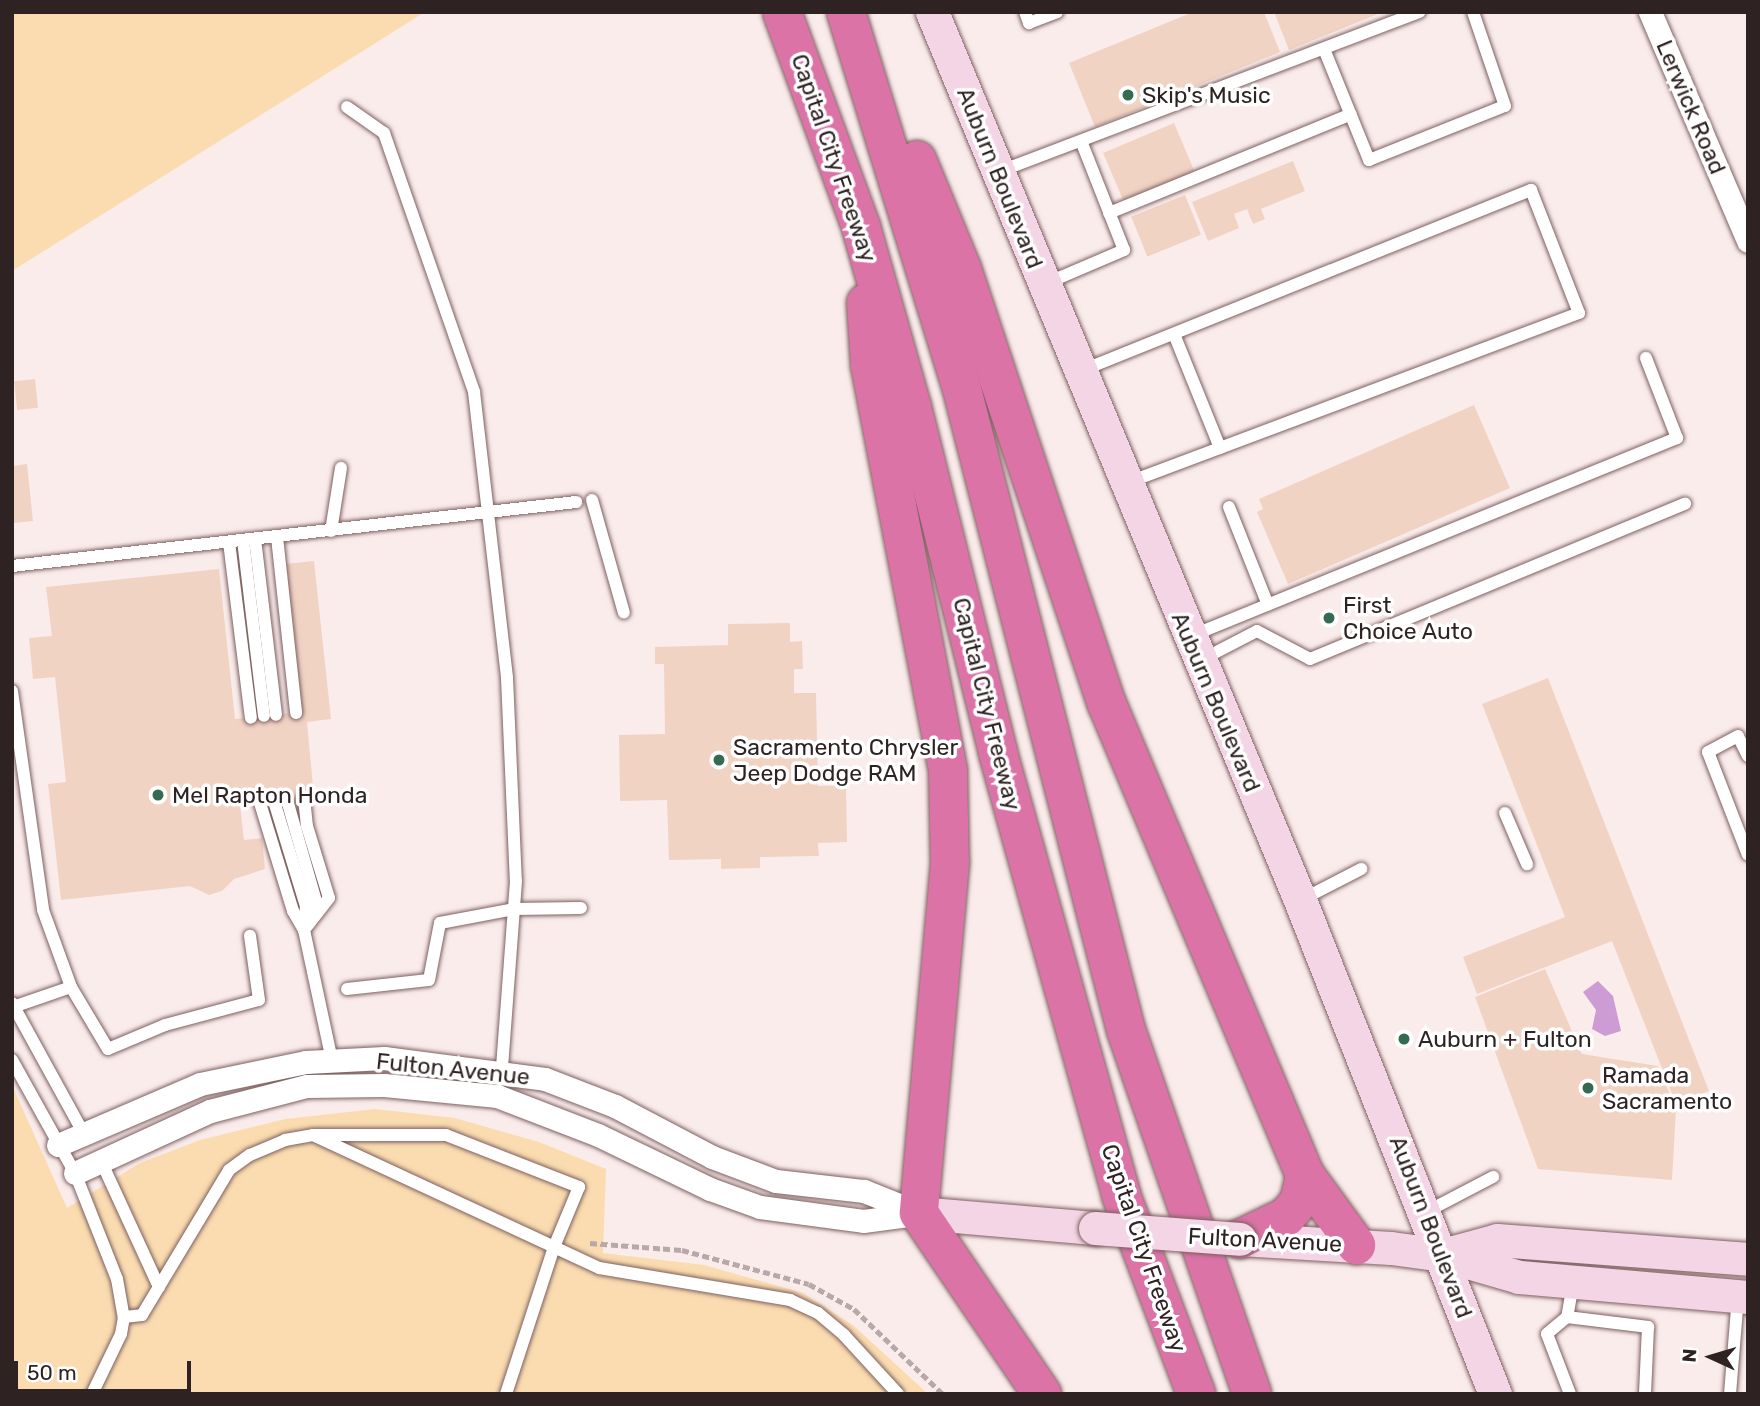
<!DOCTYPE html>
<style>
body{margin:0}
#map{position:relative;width:1760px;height:1406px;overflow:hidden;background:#fbecec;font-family:Rubik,sans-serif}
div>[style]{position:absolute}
.green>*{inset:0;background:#fbdcb0}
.water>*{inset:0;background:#cd9cd5}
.building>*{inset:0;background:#f1d3c4;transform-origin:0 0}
.path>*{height:4.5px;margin-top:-2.25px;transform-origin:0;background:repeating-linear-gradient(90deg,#b7a9a9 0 7px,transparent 0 10.5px)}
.roads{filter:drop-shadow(0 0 2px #7e6060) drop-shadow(0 0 2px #7e6060)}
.service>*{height:12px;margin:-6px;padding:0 6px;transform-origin:6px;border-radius:6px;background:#fff}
.minor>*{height:23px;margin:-11.5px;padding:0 11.5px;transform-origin:11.5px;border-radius:11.5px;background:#fff}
.secondary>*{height:33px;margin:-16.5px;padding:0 16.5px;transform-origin:16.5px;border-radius:16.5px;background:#f4d5e5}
.motorway>*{height:38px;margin:-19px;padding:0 19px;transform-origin:19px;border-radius:19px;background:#dc73a7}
.bridges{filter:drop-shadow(0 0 2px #7e6060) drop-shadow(0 0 2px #7e6060)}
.secondary-bridge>*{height:33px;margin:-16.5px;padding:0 16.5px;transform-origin:16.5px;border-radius:16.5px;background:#f4d5e5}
.dots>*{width:19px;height:19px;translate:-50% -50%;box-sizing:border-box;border:4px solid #fff;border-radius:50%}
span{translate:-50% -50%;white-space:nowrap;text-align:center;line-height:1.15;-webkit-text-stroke:7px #fff;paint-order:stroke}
.poi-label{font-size:23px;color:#2f2222}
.left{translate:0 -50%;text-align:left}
.street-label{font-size:23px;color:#2f2222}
.frame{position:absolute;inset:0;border:14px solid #2f2222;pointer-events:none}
.north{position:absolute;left:1676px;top:1322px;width:70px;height:70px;-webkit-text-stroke:5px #fff;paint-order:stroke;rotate:274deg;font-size:19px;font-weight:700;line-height:28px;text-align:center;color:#2f2222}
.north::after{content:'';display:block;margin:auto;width:24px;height:32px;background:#2f2222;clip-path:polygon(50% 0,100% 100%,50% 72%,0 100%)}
.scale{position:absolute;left:14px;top:1361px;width:177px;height:32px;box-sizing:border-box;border:4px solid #2f2222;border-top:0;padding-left:9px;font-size:21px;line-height:24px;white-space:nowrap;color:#2f2222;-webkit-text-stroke:5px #fff;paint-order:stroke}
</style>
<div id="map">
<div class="green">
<i style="clip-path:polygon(12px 12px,425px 12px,12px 271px)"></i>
<i style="clip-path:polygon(12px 1085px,67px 1208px,140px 1163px,200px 1140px,285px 1119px,375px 1109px,455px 1118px,539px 1142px,606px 1169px,603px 1253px,704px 1265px,803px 1293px,854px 1326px,928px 1394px,12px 1394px)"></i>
</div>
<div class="water">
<i style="clip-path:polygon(1598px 981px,1613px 996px,1621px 1031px,1605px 1036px,1592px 1029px,1596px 1010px,1583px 992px)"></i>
</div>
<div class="building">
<i style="clip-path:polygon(1193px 12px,1264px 12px,1280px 52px,1095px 127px,1069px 63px)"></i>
<i style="clip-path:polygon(1274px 12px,1383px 12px,1289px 50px)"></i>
<i style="left:1174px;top:123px;width:54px;height:77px;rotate:67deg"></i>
<i style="clip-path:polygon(1293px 161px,1305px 191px,1261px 209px,1265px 219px,1253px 224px,1247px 209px,1234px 214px,1239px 228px,1208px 241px,1192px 202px)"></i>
<i style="left:1185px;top:195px;width:43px;height:58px;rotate:68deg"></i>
<i style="left:35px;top:379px;width:29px;height:21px;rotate:84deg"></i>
<i style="clip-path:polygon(1474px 405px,1510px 488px,1288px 584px,1257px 512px,1263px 509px,1259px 499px)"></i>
<i style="clip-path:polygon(27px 464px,33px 521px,13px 523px,12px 466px)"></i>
<i style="clip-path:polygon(314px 561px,331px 719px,307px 722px,314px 797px,240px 805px,244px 840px,262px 838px,265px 869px,234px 879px,222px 891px,209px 895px,190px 886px,61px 900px,48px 784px,66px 782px,55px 677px,33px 679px,29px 638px,52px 636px,46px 587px,219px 569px,235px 719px,302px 712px,286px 564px)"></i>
<i style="clip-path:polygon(790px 623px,790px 642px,802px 641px,803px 669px,794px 669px,794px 693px,816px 693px,818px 786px,846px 785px,847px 842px,818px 843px,819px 856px,760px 857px,760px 868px,721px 869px,721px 859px,669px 860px,667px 800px,620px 801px,619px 735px,665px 734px,664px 664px,655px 664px,655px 647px,728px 645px,728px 624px)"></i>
<i style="clip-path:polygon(1548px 678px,1709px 1091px,1676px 1104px,1612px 941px,1477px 994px,1463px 957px,1565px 917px,1482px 704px)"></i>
<i style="clip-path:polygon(1545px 969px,1582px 1054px,1658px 1066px,1676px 1109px,1672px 1180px,1538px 1169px,1475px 997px)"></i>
</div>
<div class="path">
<i style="left:590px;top:1243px;width:92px;rotate:4.4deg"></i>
<i style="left:682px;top:1250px;width:131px;rotate:15deg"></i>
<i style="left:809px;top:1284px;width:51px;rotate:29.1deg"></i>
<i style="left:854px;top:1309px;width:123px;rotate:43.7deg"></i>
</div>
<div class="roads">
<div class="service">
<i style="left:1025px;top:12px;width:12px;rotate:70deg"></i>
<i style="left:1029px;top:23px;width:30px;rotate:-21deg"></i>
<i style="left:1324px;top:49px;width:120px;rotate:67.9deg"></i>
<i style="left:1369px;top:160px;width:146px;rotate:-21.7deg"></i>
<i style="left:1505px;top:106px;width:99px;rotate:-108.8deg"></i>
<i style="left:347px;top:107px;width:45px;rotate:35.1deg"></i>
<i style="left:384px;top:133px;width:274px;rotate:70.8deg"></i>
<i style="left:474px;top:392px;width:288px;rotate:83.4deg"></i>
<i style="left:507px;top:678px;width:203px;rotate:87.5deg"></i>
<i style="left:516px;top:881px;width:199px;rotate:94.3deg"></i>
<i style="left:998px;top:172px;width:451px;rotate:-20.8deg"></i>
<i style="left:1109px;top:213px;width:261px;rotate:-22.2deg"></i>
<i style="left:1047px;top:283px;width:84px;rotate:-23.2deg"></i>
<i style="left:1124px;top:250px;width:117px;rotate:-111.5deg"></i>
<i style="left:1174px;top:334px;width:123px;rotate:68deg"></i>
<i style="left:1083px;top:370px;width:483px;rotate:-21.9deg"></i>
<i style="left:1531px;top:190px;width:132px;rotate:68.7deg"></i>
<i style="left:1579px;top:313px;width:483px;rotate:159.4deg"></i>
<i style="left:592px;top:500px;width:117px;rotate:74.2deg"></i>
<i style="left:1229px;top:507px;width:105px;rotate:68.3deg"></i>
<i style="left:331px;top:531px;width:64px;rotate:-81deg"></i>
<i style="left:277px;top:537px;width:177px;rotate:83.8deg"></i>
<i style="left:255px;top:539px;width:177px;rotate:83.2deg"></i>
<i style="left:243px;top:540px;width:177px;rotate:83.2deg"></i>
<i style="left:229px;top:542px;width:177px;rotate:82.9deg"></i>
<i style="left:12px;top:566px;width:568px;rotate:-6.47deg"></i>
<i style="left:1191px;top:636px;width:525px;rotate:-22.17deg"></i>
<i style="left:1677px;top:438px;width:86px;rotate:-111.2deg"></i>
<i style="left:1201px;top:660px;width:63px;rotate:-27.4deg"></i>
<i style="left:1257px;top:631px;width:60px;rotate:27.8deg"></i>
<i style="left:1310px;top:659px;width:406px;rotate:-22.5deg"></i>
<i style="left:12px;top:691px;width:221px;rotate:81.9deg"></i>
<i style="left:43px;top:910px;width:82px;rotate:70deg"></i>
<i style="left:71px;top:987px;width:72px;rotate:59.2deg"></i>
<i style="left:108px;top:1049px;width:62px;rotate:-22.8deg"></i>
<i style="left:165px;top:1025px;width:97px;rotate:-14.9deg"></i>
<i style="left:259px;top:1000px;width:65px;rotate:-98deg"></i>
<i style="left:1748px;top:756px;width:22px;rotate:-117deg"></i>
<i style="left:1738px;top:736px;width:34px;rotate:152deg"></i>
<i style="left:1708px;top:752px;width:110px;rotate:68.8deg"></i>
<i style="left:304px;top:798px;width:28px;rotate:84deg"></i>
<i style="left:307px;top:826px;width:75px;rotate:73deg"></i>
<i style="left:329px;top:898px;width:41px;rotate:128deg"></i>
<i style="left:287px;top:800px;width:105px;rotate:74deg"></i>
<i style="left:316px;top:901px;width:14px;rotate:111deg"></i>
<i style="left:274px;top:801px;width:110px;rotate:73.1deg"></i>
<i style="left:306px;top:906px;width:24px;rotate:95deg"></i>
<i style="left:304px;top:930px;width:134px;rotate:77.9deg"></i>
<i style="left:260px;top:803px;width:113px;rotate:73deg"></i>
<i style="left:293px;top:911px;width:22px;rotate:60deg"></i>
<i style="left:1505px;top:813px;width:56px;rotate:66.7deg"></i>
<i style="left:1301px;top:900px;width:68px;rotate:-27.3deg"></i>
<i style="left:347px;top:989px;width:82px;rotate:-6.3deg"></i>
<i style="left:429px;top:980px;width:58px;rotate:-79.1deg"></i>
<i style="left:440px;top:923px;width:75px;rotate:-10.7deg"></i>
<i style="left:514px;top:909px;width:67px;rotate:-0.9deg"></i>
<i style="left:12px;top:1003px;width:147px;rotate:61.2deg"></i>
<i style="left:13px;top:1007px;width:61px;rotate:-19deg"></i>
<i style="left:12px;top:1060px;width:129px;rotate:60.9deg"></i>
<i style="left:75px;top:1173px;width:114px;rotate:68.4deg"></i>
<i style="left:117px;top:1279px;width:39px;rotate:80deg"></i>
<i style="left:124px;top:1317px;width:17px;rotate:100deg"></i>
<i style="left:121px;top:1334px;width:67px;rotate:115.8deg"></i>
<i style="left:313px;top:1135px;width:133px"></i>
<i style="left:446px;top:1135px;width:143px;rotate:21.4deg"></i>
<i style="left:579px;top:1187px;width:65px;rotate:112.6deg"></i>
<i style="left:554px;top:1247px;width:50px;rotate:25deg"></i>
<i style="left:599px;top:1268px;width:194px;rotate:9.5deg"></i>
<i style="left:790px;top:1300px;width:31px;rotate:25deg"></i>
<i style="left:818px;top:1313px;width:34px;rotate:40deg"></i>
<i style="left:844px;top:1335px;width:80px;rotate:47.5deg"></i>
<i style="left:101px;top:1161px;width:139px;rotate:65.3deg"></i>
<i style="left:1426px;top:1212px;width:76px;rotate:-27.6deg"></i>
<i style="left:1573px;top:1284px;width:34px;rotate:100deg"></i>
<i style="left:1567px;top:1317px;width:82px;rotate:7deg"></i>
<i style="left:1648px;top:1327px;width:67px;rotate:92.6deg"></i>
<i style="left:124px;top:1317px;width:18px;rotate:-6deg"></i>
<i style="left:142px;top:1315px;width:169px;rotate:-59deg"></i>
<i style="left:229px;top:1170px;width:26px;rotate:-36deg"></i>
<i style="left:250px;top:1155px;width:38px;rotate:-23deg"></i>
<i style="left:285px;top:1140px;width:28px;rotate:-10deg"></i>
<i style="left:313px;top:1135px;width:266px;rotate:24.9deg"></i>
<i style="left:554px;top:1247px;width:155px;rotate:108.1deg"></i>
<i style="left:1567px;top:1317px;width:26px;rotate:140deg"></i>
<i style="left:1547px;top:1334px;width:64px;rotate:69deg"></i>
<i style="left:1730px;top:1394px;width:98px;rotate:-85.3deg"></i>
</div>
<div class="minor">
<i style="left:1650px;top:12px;width:249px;rotate:66.8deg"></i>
<i style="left:58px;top:1145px;width:155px;rotate:-23.2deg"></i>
<i style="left:200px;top:1084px;width:108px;rotate:-11.7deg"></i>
<i style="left:306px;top:1062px;width:78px;rotate:-2.9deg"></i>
<i style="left:384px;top:1058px;width:162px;rotate:7.4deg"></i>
<i style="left:545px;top:1079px;width:75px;rotate:21.1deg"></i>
<i style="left:615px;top:1106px;width:110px;rotate:27.7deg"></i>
<i style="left:712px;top:1157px;width:68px;rotate:20.6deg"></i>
<i style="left:776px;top:1181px;width:89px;rotate:6.5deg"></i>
<i style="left:864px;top:1191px;width:59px;rotate:21.8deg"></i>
<i style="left:75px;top:1173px;width:149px;rotate:-24.7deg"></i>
<i style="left:210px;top:1111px;width:100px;rotate:-14.5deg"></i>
<i style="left:307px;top:1086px;width:77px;rotate:-0.7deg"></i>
<i style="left:384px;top:1085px;width:114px;rotate:5.6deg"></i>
<i style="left:497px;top:1096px;width:108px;rotate:21.1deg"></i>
<i style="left:598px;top:1135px;width:124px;rotate:25.7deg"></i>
<i style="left:710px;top:1189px;width:53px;rotate:19.8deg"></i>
<i style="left:760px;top:1207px;width:104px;rotate:7.7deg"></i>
<i style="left:863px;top:1221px;width:53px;rotate:-7.5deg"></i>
</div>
<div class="secondary">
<i style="left:932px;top:12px;width:961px;rotate:67.49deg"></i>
<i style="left:1300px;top:900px;width:531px;rotate:68.46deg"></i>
<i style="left:919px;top:1213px;width:177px;rotate:4.9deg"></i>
<i style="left:1240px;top:1239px;width:151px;rotate:3.4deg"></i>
<i style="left:1391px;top:1248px;width:52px;rotate:7.7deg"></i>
<i style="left:1443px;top:1255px;width:79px;rotate:16.1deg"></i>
<i style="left:1519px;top:1277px;width:230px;rotate:5deg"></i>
<i style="left:1443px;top:1255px;width:56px;rotate:-15.5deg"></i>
<i style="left:1497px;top:1240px;width:252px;rotate:4.3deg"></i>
</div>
<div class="motorway">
<i style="left:782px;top:12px;width:229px;rotate:69.8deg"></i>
<i style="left:861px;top:227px;width:187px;rotate:74.2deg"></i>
<i style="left:912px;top:407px;width:357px;rotate:76deg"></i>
<i style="left:998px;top:753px;width:459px;rotate:74.4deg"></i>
<i style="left:1121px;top:1195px;width:213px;rotate:69.3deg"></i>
<i style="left:846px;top:12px;width:394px;rotate:72.9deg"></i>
<i style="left:962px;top:389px;width:662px;rotate:75.65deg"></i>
<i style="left:1126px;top:1030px;width:385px;rotate:70.9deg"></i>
<i style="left:917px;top:160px;width:118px;rotate:67.6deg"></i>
<i style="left:962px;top:269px;width:459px;rotate:71.6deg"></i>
<i style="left:1107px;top:704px;width:511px;rotate:67.2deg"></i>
<i style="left:1305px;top:1175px;width:87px;rotate:53.9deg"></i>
<i style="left:866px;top:303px;width:62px;rotate:86.3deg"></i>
<i style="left:870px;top:365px;width:413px;rotate:79.1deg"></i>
<i style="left:948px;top:771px;width:92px;rotate:88.8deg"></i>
<i style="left:950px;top:863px;width:351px;rotate:95.1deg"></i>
<i style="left:919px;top:1213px;width:219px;rotate:55.8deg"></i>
<i style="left:1240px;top:1239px;width:51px;rotate:-25.6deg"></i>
<i style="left:1286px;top:1217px;width:20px;rotate:-49deg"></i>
<i style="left:1299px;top:1202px;width:28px;rotate:-77deg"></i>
</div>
</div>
<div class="bridges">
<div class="secondary-bridge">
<i style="left:1095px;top:1228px;width:145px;rotate:4.3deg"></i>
</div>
</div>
<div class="dots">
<i style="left:1128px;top:95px;background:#346b51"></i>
<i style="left:1329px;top:618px;background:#346b51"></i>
<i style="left:719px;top:760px;background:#346b51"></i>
<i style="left:158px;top:795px;background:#346b51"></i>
<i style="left:1404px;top:1039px;background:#346b51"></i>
<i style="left:1588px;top:1088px;background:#346b51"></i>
</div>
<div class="poi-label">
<span class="left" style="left:1142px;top:95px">Skip's Music</span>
<span class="left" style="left:1343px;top:618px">First<br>Choice Auto</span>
<span class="left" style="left:733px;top:760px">Sacramento Chrysler<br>Jeep Dodge RAM</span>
<span class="left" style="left:172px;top:795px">Mel Rapton Honda</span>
<span class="left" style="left:1418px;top:1039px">Auburn + Fulton</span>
<span class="left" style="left:1602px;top:1088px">Ramada<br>Sacramento</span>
</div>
<div class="street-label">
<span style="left:1691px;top:107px;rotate:67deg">Lerwick Road</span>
<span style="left:834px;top:158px;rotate:71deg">Capital City Freeway</span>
<span style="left:1000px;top:178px;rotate:68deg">Auburn Boulevard</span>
<span style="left:1216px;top:702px;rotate:67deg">Auburn Boulevard</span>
<span style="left:987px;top:704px;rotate:76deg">Capital City Freeway</span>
<span style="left:453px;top:1069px;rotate:6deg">Fulton Avenue</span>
<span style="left:1431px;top:1227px;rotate:69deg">Auburn Boulevard</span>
<span style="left:1265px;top:1240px;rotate:3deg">Fulton Avenue</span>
<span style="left:1144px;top:1248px;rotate:71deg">Capital City Freeway</span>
</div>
<div class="frame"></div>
<div class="north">N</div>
<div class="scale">50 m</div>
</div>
